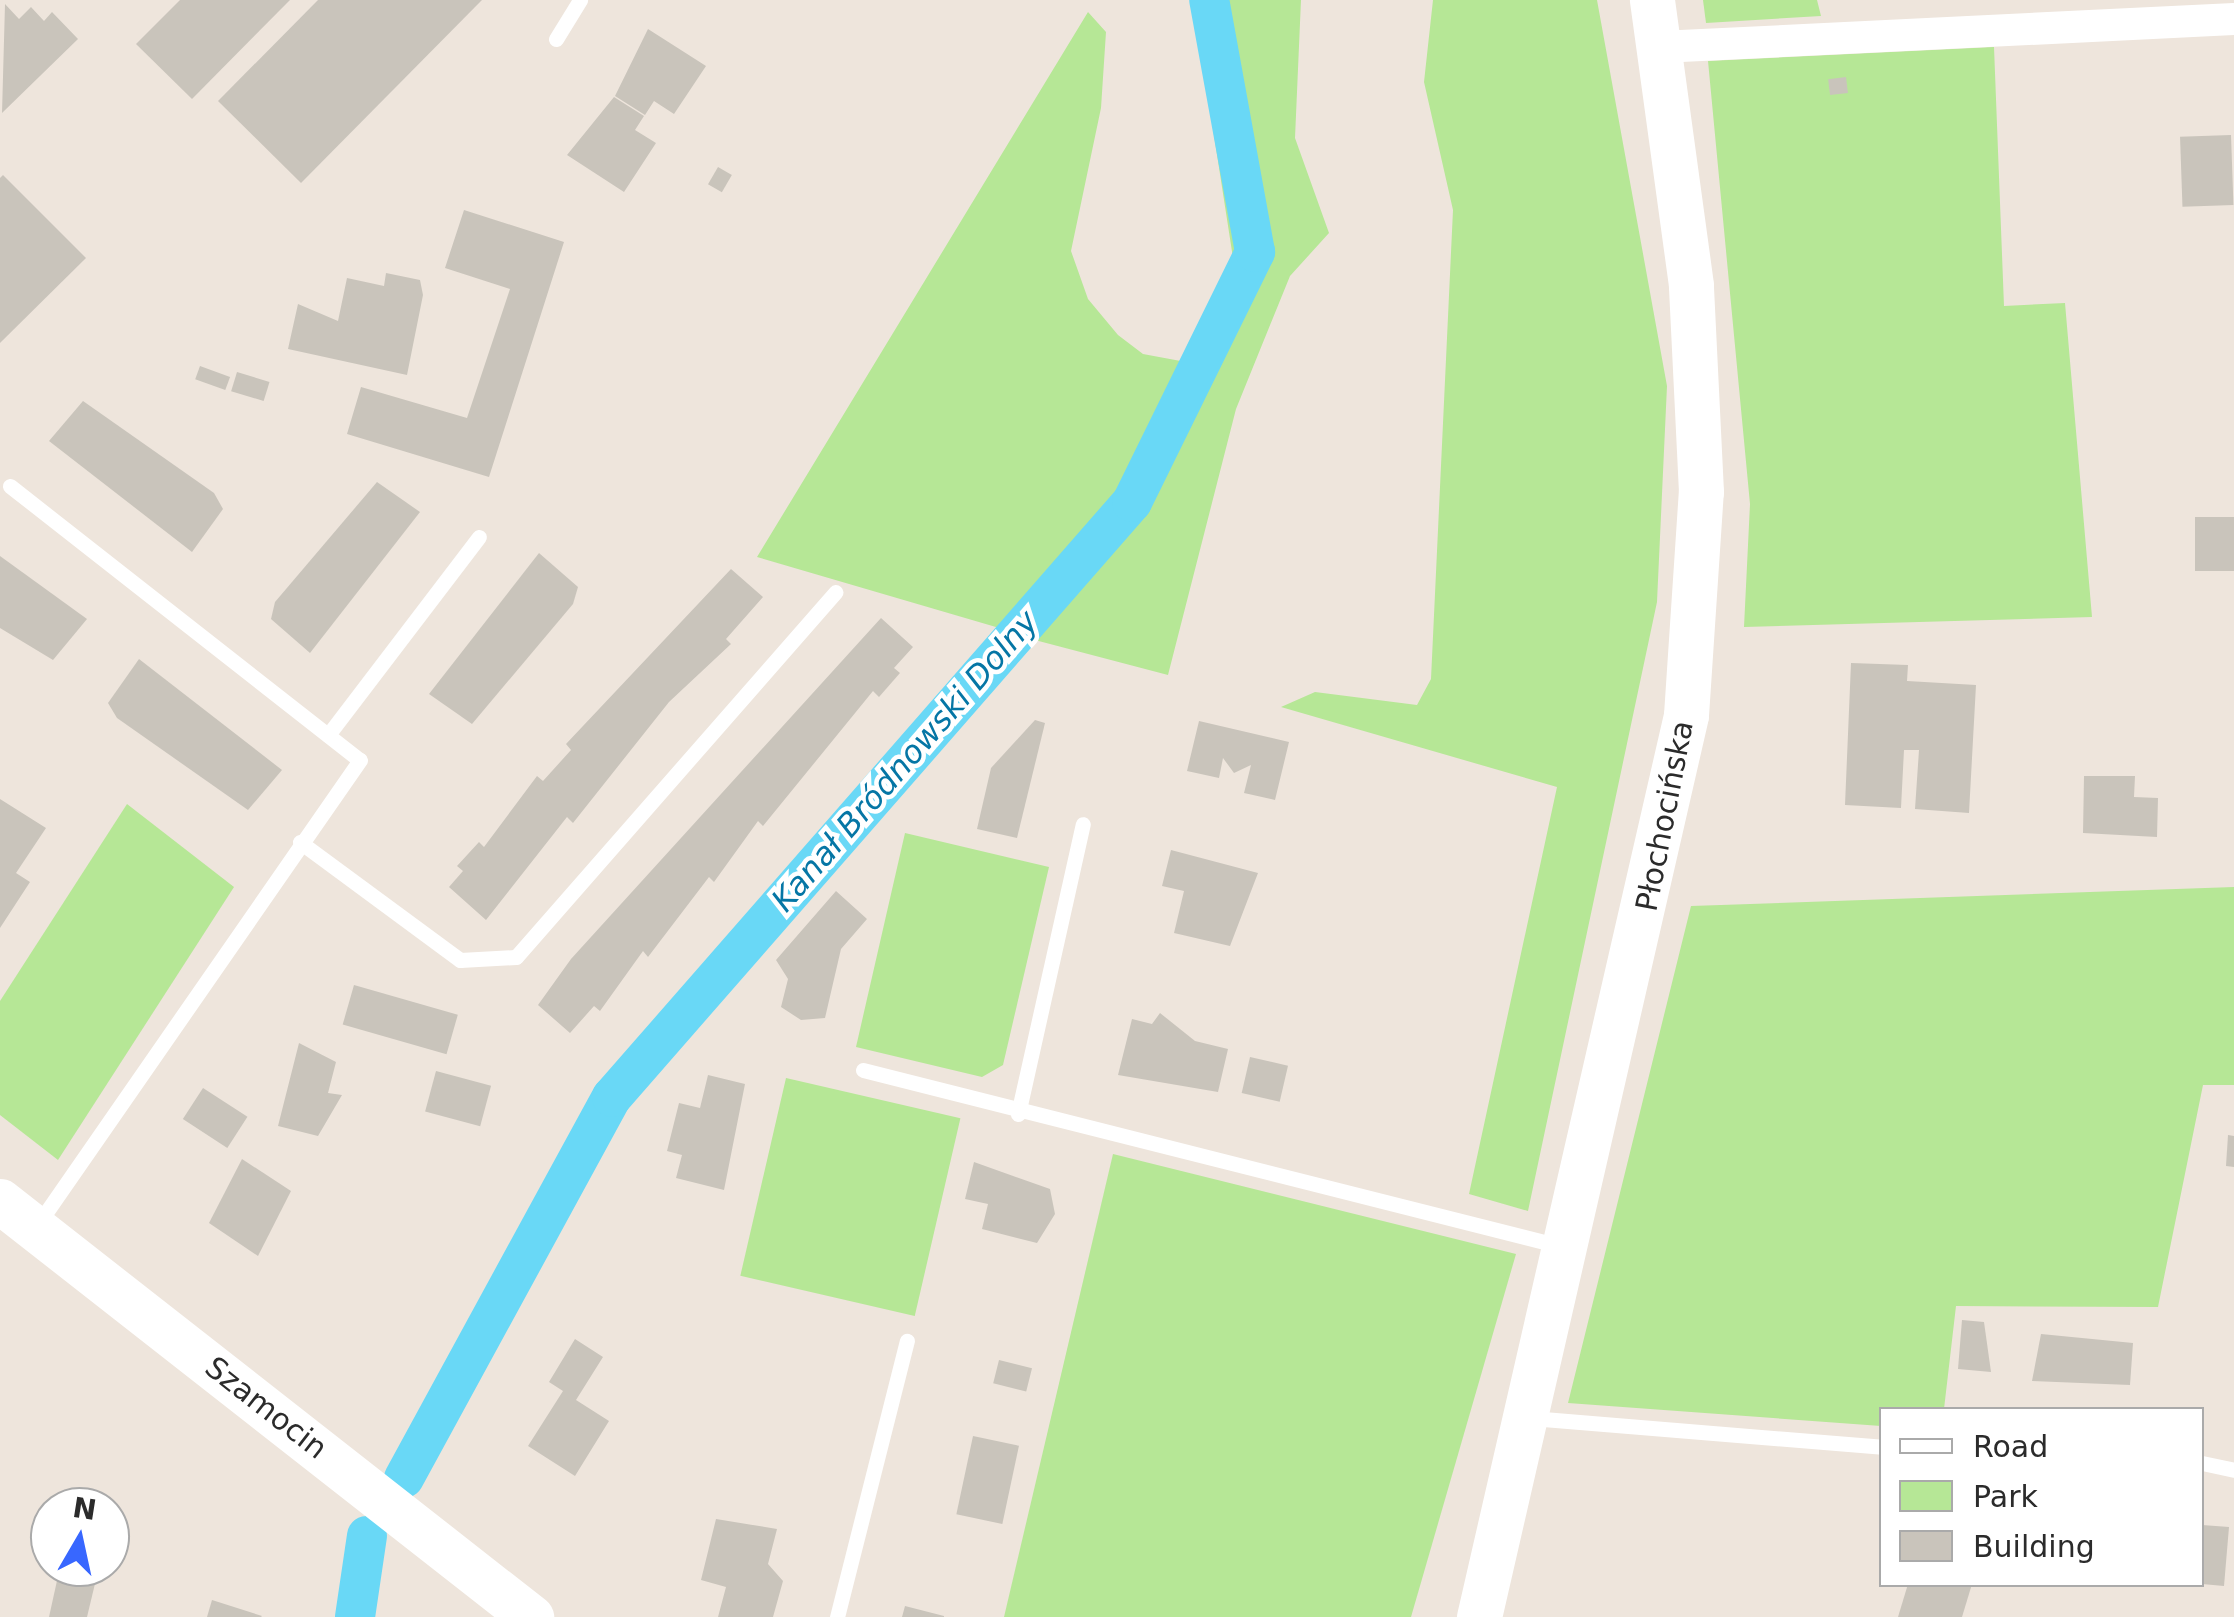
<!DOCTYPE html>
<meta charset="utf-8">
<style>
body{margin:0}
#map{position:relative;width:2234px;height:1617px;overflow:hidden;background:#eee5dc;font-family:"DejaVu Sans",sans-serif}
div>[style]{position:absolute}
.green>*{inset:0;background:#b6e796;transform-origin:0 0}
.canal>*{height:40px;margin:-20px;padding:0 20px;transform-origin:20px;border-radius:20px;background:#69d8f6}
.building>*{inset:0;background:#c9c4bb;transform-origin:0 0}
.lane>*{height:15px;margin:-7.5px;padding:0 7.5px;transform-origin:7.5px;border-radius:7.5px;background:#fff}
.street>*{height:32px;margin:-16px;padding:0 16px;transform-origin:16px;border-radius:16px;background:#fff}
.secondary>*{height:45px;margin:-22.5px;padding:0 22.5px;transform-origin:22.5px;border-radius:22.5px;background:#fff}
span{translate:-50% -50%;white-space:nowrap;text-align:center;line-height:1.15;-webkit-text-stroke:9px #fff;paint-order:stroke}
.street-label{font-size:30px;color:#2b2b2b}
.water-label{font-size:32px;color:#0576a5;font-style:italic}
.legend{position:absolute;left:1879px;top:1407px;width:325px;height:180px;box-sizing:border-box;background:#fff;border:2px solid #aaa;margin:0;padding:12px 18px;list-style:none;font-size:30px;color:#2b2b2b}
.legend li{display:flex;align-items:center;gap:20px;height:50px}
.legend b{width:50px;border:2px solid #aaa}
.north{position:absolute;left:30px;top:1487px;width:100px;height:100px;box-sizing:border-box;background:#fff;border:2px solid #aaa;border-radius:50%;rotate:9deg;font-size:28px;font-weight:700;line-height:40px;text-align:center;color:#2b2b2b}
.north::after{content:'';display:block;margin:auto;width:35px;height:45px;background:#3867ff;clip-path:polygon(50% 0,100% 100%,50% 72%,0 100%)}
</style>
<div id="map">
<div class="green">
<i style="clip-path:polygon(1193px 0,1301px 0,1295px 138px,1329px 233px,1290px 276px,1236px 409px,1168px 675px,1031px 639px,628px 1092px,412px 1490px,394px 1479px,583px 1123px,1013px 632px,757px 557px,1088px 12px,1106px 32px,1101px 108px,1071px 251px,1088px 299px,1118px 335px,1143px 354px,1186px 362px,1233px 258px)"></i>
<i style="clip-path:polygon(1433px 0,1597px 0,1667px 386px,1657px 602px,1528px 1211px,1469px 1194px,1557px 787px,1281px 707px,1315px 692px,1417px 705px,1431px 679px,1453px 210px,1424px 82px)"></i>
<i style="clip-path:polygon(1703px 0,1817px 0,1821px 16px,1706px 23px)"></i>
<i style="clip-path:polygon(1994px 47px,2004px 306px,2065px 303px,2092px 617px,1744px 627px,1750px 504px,1708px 61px)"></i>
<i style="clip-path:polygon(127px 804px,234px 887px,58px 1160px,0 1115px,0 1001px)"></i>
<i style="clip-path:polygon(905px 833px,1049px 867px,1003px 1065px,982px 1077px,856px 1047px)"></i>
<i style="clip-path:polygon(2234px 887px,2234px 1085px,2203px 1085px,2158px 1307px,1956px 1306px,1944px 1409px,1882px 1410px,1881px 1426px,1568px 1403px,1691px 906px)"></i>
<i style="left:786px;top:1078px;width:179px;height:203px;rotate:13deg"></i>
<i style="clip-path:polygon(1113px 1154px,1516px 1254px,1411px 1617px,1004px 1617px)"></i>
<i style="clip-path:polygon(367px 1506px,382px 1525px,368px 1617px,345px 1617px)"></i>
</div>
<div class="canal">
<i style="left:404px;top:1478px;width:434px;rotate:-61.4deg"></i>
<i style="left:612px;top:1097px;width:790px;rotate:-48.85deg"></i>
<i style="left:1132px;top:502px;width:279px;rotate:-63.8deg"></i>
<i style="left:1255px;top:252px;width:256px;rotate:-100.3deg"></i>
<i style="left:355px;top:1617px;width:82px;rotate:-81.6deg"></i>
</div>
<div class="building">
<i style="clip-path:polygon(180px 0,290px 0,192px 99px,136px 44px)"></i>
<i style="clip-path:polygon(318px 0,482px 0,301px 183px,218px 101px)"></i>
<i style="clip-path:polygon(5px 4px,19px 19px,31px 7px,44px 21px,52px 12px,78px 39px,2px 113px)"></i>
<i style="clip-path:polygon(648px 29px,706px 66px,674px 114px,654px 101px,645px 115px,615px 96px)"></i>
<i style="left:1846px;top:77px;width:16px;height:18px;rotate:83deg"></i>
<i style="clip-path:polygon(614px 97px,644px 116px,635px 130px,656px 143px,624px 192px,567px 155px)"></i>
<i style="left:2231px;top:135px;width:70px;height:51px;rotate:88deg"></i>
<i style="left:718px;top:167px;width:16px;height:20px;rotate:30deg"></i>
<i style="clip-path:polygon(3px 175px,86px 258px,0 343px,0 178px)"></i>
<i style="clip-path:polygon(464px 210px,564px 242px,489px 477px,347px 434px,361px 387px,467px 418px,510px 289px,445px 268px)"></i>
<i style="clip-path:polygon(386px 273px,420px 280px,423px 295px,407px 375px,288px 349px,298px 304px,338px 321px,347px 278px,384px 286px)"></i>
<i style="left:200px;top:366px;width:32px;height:14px;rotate:20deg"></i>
<i style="left:237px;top:372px;width:34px;height:20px;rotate:17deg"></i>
<i style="clip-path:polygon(83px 401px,214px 493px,223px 509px,192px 552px,49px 441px)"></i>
<i style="clip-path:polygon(377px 482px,420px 512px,310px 653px,271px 619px,275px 602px)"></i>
<i style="left:2234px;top:517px;width:54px;height:39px;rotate:90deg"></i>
<i style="clip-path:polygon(539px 553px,578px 587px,573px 604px,472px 724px,429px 694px)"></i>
<i style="clip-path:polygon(0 556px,87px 619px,53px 660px,0 628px)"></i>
<i style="clip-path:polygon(731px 569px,763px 597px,726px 639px,731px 644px,669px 702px,573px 823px,567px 817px,486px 920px,449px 887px,463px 871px,457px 866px,479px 842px,484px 847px,537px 776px,543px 781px,571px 750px,566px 744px)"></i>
<i style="clip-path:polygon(881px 618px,913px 647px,894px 668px,900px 673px,879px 697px,873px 691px,763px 826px,758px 821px,714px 882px,709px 877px,648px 957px,643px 951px,600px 1011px,594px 1006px,570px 1033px,538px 1005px,571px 959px)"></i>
<i style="clip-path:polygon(139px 659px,282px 770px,248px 810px,117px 718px,108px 703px)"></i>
<i style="clip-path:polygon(1851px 663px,1908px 665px,1907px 681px,1976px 685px,1969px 813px,1915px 809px,1919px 750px,1904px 750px,1901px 808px,1845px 805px)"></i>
<i style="clip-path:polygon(1035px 720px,1045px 723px,1017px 838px,977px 829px,991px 768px)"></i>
<i style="clip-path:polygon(1199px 721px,1289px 742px,1275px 800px,1244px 793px,1251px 765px,1234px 773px,1223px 758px,1219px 778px,1187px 771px)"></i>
<i style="clip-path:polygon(2084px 776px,2135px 776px,2134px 797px,2158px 798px,2157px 837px,2083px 833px)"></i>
<i style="clip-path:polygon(0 799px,46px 828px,16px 873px,30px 882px,0 928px)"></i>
<i style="clip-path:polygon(1171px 850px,1258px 873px,1230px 946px,1174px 933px,1184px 891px,1162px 886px)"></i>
<i style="clip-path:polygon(836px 891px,867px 919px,841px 949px,825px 1018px,801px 1020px,781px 1007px,788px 979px,776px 960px)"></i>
<i style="left:354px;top:985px;width:108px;height:41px;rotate:16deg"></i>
<i style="clip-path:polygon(1160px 1013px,1195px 1041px,1228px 1049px,1218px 1092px,1118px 1075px,1132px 1019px,1152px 1024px)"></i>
<i style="clip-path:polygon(299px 1043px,336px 1062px,328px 1093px,342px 1095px,318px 1136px,278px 1126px)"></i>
<i style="left:1250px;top:1057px;width:39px;height:37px;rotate:13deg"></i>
<i style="left:436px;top:1071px;width:57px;height:42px;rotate:15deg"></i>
<i style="clip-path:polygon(708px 1075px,745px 1084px,724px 1190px,676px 1178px,682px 1155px,667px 1151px,679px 1103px,700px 1108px)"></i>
<i style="left:203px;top:1088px;width:53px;height:37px;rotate:33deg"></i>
<i style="clip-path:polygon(2228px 1135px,2234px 1136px,2234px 1167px,2226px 1166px)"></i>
<i style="clip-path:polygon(242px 1159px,291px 1191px,258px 1256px,209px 1223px)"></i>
<i style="clip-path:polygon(974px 1162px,1050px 1189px,1055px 1214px,1037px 1243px,982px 1229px,988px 1204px,965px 1199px)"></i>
<i style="clip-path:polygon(1962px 1320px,1984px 1322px,1991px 1372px,1958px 1369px)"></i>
<i style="clip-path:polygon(2041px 1334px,2133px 1343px,2130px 1385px,2032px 1381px)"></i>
<i style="clip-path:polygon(575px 1339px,603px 1357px,576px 1400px,609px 1421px,575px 1476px,528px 1446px,563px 1391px,549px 1382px)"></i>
<i style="left:999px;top:1360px;width:34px;height:24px;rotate:14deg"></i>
<i style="left:973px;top:1436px;width:47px;height:80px;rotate:12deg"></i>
<i style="clip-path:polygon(716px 1519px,777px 1529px,768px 1564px,783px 1581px,773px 1617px,718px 1617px,726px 1587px,701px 1580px)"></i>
<i style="clip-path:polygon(2202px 1525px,2229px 1527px,2224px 1586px,2202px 1584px)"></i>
<i style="clip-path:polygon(60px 1567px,99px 1567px,87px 1617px,49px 1617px)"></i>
<i style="clip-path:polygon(1908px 1584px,1972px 1584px,1962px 1617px,1898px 1617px)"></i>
<i style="clip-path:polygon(212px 1600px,262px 1616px,261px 1617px,207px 1617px)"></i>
<i style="clip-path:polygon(905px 1606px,944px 1616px,944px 1617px,902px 1617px)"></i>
</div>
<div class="lane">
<i style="left:556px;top:39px;width:46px;rotate:-58.4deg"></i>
<i style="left:10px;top:486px;width:444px;rotate:38.1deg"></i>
<i style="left:360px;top:760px;width:565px;rotate:124.76deg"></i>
<i style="left:328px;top:735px;width:249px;rotate:-52.7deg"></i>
<i style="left:300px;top:842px;width:199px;rotate:36.4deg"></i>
<i style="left:460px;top:960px;width:56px;rotate:-3.1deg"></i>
<i style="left:516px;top:957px;width:485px;rotate:-48.8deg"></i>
<i style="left:863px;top:1070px;width:719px;rotate:14.17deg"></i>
<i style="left:1018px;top:1114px;width:297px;rotate:-77.4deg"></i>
<i style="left:1531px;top:1418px;width:352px;rotate:4.7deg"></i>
<i style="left:2202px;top:1463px;width:33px;rotate:12deg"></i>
<i style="left:837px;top:1617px;width:285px;rotate:-75.8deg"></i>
</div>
<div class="street">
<i style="left:1660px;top:47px;width:575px;rotate:-2.79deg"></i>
</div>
<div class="secondary">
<i style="left:0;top:1201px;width:675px;rotate:38.08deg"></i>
<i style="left:1479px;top:1617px;width:925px;rotate:-77.07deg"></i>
<i style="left:1686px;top:715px;width:224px;rotate:-86.2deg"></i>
<i style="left:1701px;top:492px;width:207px;rotate:-92.8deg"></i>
<i style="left:1691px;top:285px;width:288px;rotate:-97.8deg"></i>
</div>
<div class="street-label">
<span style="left:1665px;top:816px;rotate:-79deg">Płochocińska</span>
<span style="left:266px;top:1408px;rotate:38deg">Szamocin</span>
</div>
<div class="water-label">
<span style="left:905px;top:761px;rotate:-49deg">Kanał Bródnowski Dolny</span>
</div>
<ul class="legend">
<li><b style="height:12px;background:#fff"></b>Road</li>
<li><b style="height:28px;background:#b6e796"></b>Park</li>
<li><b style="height:28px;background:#c9c4bb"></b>Building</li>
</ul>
<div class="north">N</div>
</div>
